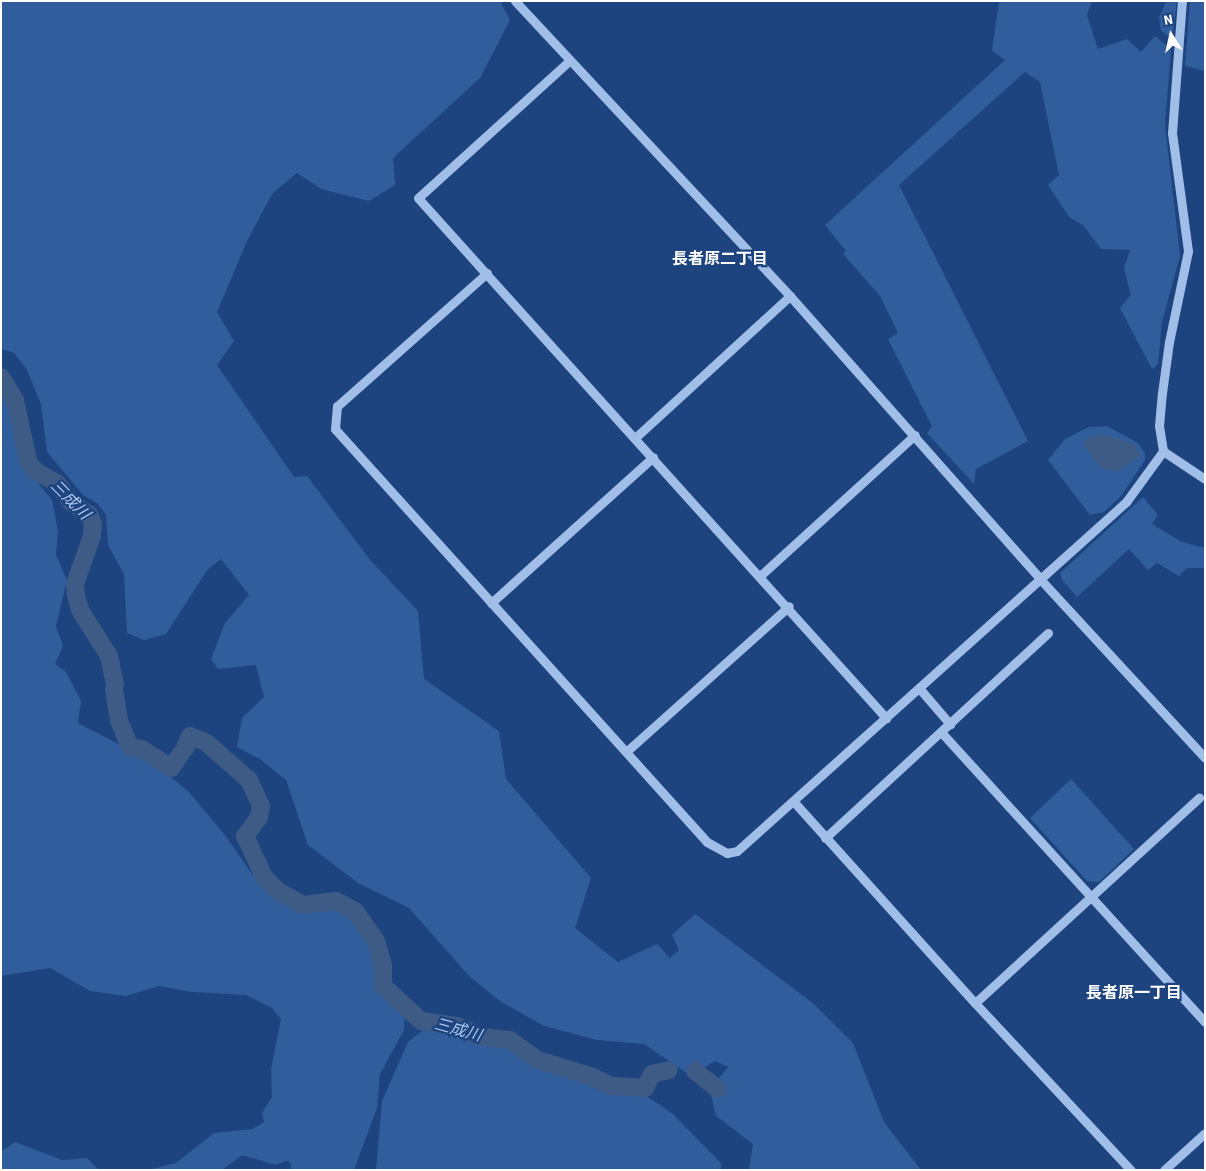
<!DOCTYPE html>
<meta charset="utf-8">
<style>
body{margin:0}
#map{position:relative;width:1206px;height:1171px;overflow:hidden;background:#1d447e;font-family:"Source Sans 3","Noto Sans JP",sans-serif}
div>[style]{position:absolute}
.green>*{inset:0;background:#305d9c}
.water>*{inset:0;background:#3e5b86}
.river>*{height:18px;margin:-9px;padding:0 9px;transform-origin:9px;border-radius:9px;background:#3e5b86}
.tertiary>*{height:9px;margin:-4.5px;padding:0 4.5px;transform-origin:4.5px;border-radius:4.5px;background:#a0bee8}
span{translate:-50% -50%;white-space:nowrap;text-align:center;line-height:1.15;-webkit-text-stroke:4.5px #1d447e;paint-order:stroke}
.neighbourhood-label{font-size:16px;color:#fff;font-weight:700}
.water-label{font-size:16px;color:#abc8f0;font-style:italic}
.frame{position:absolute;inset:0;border:2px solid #fff;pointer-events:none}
.north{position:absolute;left:1146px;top:10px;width:50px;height:50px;-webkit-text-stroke:4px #1d447e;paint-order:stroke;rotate:350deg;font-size:14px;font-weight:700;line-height:20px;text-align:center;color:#fff}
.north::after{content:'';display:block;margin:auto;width:18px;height:22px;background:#fff;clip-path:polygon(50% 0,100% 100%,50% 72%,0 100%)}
</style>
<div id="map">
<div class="green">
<i style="clip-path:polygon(1px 1px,500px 1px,510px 20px,480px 78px,393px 158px,395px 185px,369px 201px,321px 189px,297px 173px,272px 194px,247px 241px,217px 312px,234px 341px,217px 365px,294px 477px,307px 476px,371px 561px,418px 611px,424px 679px,499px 731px,506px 779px,591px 878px,575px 928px,618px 962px,657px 944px,670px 958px,679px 950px,672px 935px,695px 914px,814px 1004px,853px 1043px,884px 1122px,921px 1170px,749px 1170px,753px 1144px,716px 1116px,710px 1090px,728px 1067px,715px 1061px,691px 1076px,644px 1044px,597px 1040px,544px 1026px,500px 1001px,470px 977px,409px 908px,358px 883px,308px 845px,286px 780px,260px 759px,237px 747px,242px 718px,264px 697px,256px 665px,218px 669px,211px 659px,225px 623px,249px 595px,221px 559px,208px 569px,166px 634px,144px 640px,127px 633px,124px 574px,108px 545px,106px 515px,98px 504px,83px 495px,47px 452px,41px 404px,26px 368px,14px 353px,1px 349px)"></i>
<i style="clip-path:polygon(999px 1px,1092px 1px,1087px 15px,1098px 49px,1127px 39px,1141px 52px,1155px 36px,1171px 49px,1165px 125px,1180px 256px,1162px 322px,1158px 364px,1152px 369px,1120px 308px,1131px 295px,1124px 268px,1130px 250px,1101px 249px,1083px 225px,1070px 218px,1048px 185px,1059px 175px,1040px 82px,1025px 72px,899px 185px,1028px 441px,976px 469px,974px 484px,927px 433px,932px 426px,888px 339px,898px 333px,880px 296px,843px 254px,846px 251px,825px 225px,1005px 60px,992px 51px)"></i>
<i style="clip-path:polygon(1166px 1px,1177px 1px,1172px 38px,1161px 31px,1159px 18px)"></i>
<i style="clip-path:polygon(1190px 1px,1205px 1px,1205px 71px,1185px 66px)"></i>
<i style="clip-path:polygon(1px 369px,7px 372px,16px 389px,26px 420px,27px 461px,33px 477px,52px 500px,58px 531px,56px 555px,67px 580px,56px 626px,63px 646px,55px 664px,66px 672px,81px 701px,78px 723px,151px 761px,188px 791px,225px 835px,252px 874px,316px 910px,345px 910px,373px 943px,383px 987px,405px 1009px,404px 1030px,380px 1074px,377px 1108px,354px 1170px,291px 1170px,290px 1162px,286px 1161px,276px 1165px,242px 1155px,222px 1170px,148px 1170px,176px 1163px,214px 1133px,253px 1129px,264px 1122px,262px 1113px,272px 1097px,271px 1069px,281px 1019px,272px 1008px,246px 995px,192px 992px,159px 986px,126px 996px,90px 991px,50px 968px,1px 976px)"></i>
<i style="clip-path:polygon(1107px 426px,1138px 443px,1145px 453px,1145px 460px,1121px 496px,1104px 512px,1090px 515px,1048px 460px,1065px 439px,1089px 427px)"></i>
<i style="clip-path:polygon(1143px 497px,1158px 515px,1152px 524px,1182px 542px,1205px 548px,1205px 568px,1187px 568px,1179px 576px,1157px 563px,1148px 570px,1129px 549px,1077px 597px,1062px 580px,1060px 573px)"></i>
<i style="clip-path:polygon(1071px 779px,1134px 849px,1099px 882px,1087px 881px,1030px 818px)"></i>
<i style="clip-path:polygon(450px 1024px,516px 1039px,596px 1089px,643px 1094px,672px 1113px,721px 1163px,721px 1170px,376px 1170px,382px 1101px,408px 1042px,427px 1027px)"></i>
<i style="clip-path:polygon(15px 1142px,62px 1160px,87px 1158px,99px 1170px,1px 1170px,1px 1148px,4px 1150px)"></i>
</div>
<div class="water">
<i style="clip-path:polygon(1102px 434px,1132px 443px,1141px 455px,1119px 471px,1102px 469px,1083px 445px,1088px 438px)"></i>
</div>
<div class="river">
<i style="left:1px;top:377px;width:27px;rotate:59deg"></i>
<i style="left:15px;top:400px;width:62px;rotate:78deg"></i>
<i style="left:28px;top:461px;width:12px;rotate:55deg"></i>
<i style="left:35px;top:471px;width:25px;rotate:29deg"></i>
<i style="left:57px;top:483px;width:22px;rotate:54deg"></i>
<i style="left:70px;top:501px;width:24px;rotate:36deg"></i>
<i style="left:89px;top:515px;width:10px;rotate:66deg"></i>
<i style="left:93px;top:524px;width:12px;rotate:95deg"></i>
<i style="left:92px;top:536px;width:51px;rotate:109.5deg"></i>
<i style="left:75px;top:584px;width:11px;rotate:85deg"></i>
<i style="left:76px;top:595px;width:16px;rotate:75deg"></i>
<i style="left:80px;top:610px;width:54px;rotate:57.8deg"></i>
<i style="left:109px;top:656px;width:29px;rotate:78deg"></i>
<i style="left:114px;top:689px;width:32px;rotate:81deg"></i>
<i style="left:119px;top:721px;width:28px;rotate:67deg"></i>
<i style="left:130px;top:747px;width:12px;rotate:9deg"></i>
<i style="left:142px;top:749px;width:35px;rotate:33deg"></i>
<i style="left:171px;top:768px;width:16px;rotate:-55deg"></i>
<i style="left:184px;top:750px;width:15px;rotate:-67deg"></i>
<i style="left:190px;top:736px;width:18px;rotate:22deg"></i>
<i style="left:207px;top:743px;width:56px;rotate:41.4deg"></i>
<i style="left:249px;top:780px;width:29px;rotate:65deg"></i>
<i style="left:261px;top:806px;width:11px;rotate:100deg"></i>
<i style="left:259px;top:817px;width:24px;rotate:126deg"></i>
<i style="left:245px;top:836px;width:45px;rotate:65.1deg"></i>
<i style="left:264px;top:877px;width:20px;rotate:45deg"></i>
<i style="left:278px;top:891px;width:29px;rotate:29deg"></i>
<i style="left:303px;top:905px;width:33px;rotate:-7deg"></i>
<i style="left:336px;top:901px;width:21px;rotate:28deg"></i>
<i style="left:355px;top:911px;width:37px;rotate:55deg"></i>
<i style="left:376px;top:941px;width:26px;rotate:74deg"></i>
<i style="left:383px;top:966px;width:20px;rotate:90deg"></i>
<i style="left:383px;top:986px;width:52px;rotate:42.6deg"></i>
<i style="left:421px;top:1021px;width:36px;rotate:8deg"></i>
<i style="left:457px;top:1026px;width:27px;rotate:24deg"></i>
<i style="left:482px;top:1037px;width:28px;rotate:6deg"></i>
<i style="left:510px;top:1040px;width:34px;rotate:36deg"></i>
<i style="left:538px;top:1060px;width:54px;rotate:17.1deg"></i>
<i style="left:590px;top:1076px;width:23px;rotate:25deg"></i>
<i style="left:611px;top:1086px;width:34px;rotate:3deg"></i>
<i style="left:645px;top:1088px;width:16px;rotate:-63deg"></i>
<i style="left:652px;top:1074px;width:17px;rotate:-13deg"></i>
<i style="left:695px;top:1071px;width:29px;rotate:38deg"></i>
</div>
<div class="tertiary">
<i style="left:515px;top:1px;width:403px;rotate:47deg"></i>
<i style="left:790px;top:296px;width:378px;rotate:48.5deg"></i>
<i style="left:1040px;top:579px;width:243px;rotate:47.3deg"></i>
<i style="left:568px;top:62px;width:202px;rotate:137.8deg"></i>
<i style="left:418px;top:198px;width:700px;rotate:48.01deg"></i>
<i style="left:487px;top:273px;width:200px;rotate:138.4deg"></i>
<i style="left:337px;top:406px;width:23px;rotate:95deg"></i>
<i style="left:335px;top:429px;width:556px;rotate:47.99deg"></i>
<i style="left:707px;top:842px;width:23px;rotate:29deg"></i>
<i style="left:727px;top:853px;width:10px;rotate:-11deg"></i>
<i style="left:737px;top:851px;width:523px;rotate:-41.9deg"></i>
<i style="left:1126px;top:502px;width:63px;rotate:-54deg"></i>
<i style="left:1163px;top:451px;width:25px;rotate:-99deg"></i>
<i style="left:1159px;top:426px;width:33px;rotate:-85deg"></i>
<i style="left:1162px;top:393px;width:51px;rotate:-82.2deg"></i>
<i style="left:1169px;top:342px;width:93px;rotate:-78.2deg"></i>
<i style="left:1188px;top:251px;width:119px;rotate:-97.7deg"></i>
<i style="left:1172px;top:133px;width:132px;rotate:-85.7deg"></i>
<i style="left:636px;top:437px;width:209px;rotate:-42.5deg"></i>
<i style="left:1163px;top:451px;width:50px;rotate:33.7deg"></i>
<i style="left:761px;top:575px;width:208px;rotate:-42.3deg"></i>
<i style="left:491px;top:603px;width:218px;rotate:-42deg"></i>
<i style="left:919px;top:688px;width:48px;rotate:49.3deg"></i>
<i style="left:941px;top:732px;width:392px;rotate:47.7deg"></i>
<i style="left:627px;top:751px;width:217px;rotate:-41.8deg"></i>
<i style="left:794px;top:802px;width:270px;rotate:48deg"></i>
<i style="left:975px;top:1003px;width:229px;rotate:47deg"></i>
<i style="left:825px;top:838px;width:303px;rotate:-42.6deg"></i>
<i style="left:975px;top:1003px;width:304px;rotate:-42.5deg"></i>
<i style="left:1164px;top:1170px;width:55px;rotate:-42.1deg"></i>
</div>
<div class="neighbourhood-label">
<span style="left:720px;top:259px">長者原二丁目</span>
<span style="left:1134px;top:993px">長者原一丁目</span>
</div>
<div class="water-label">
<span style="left:70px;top:500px;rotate:45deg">三成川</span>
<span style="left:458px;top:1030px;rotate:15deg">三成川</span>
</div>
<div class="frame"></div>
<div class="north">N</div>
</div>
